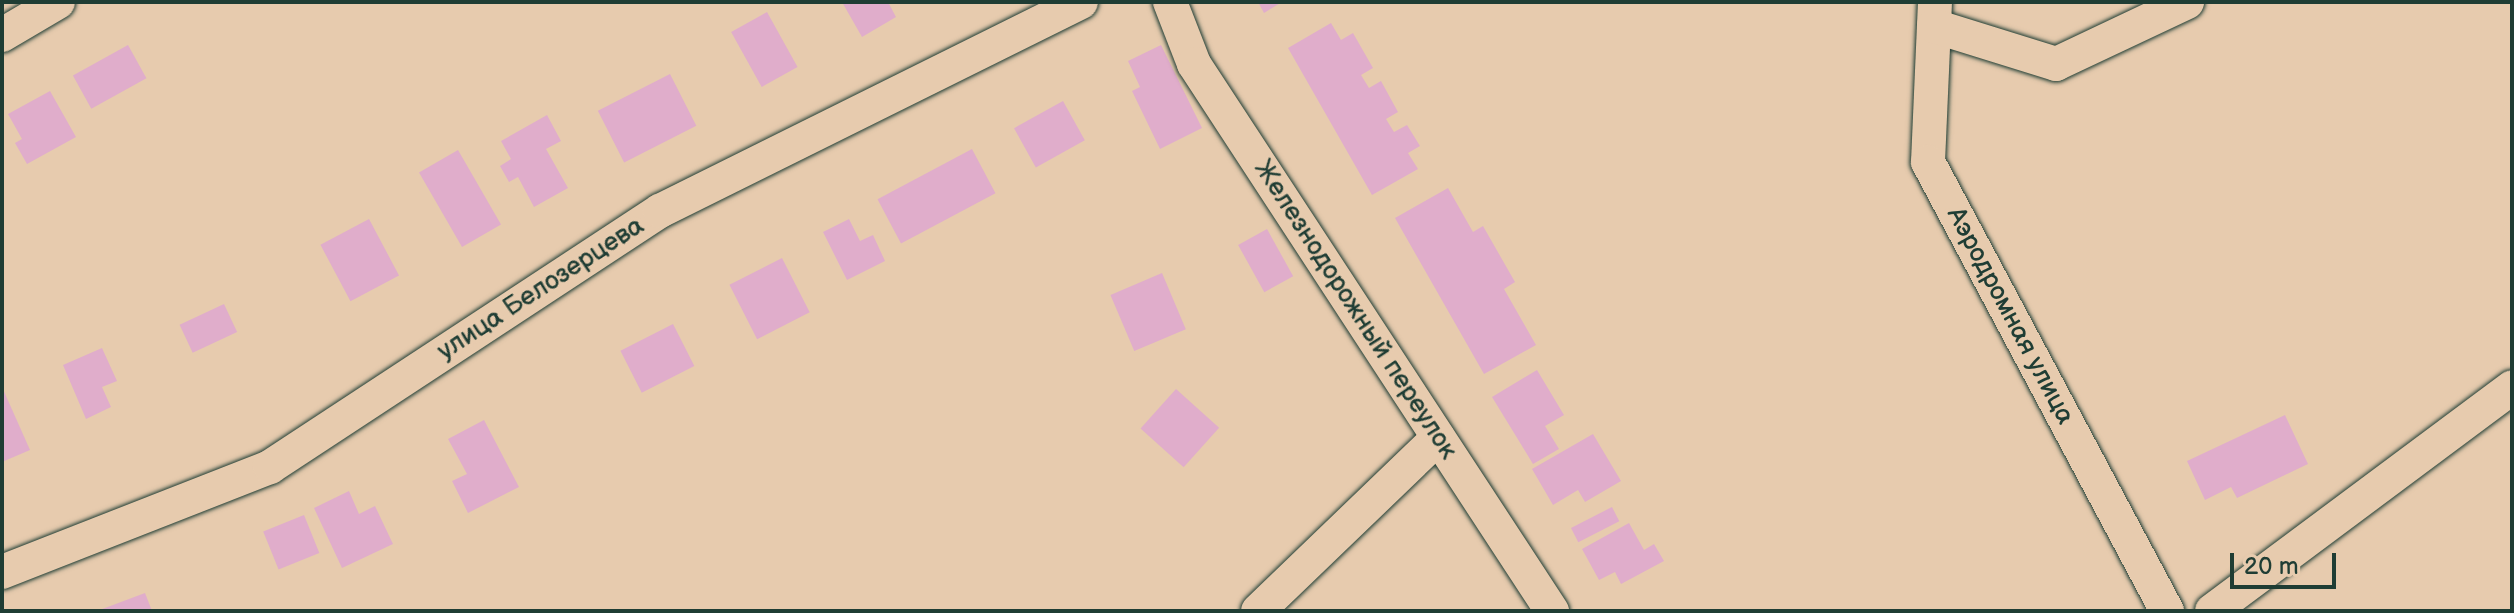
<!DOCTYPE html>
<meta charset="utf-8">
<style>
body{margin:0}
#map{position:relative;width:2514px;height:613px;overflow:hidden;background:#e7cbae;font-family:"Balsamiq Sans",sans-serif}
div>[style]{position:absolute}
.building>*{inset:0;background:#e0adcb;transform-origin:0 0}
.roads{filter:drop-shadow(0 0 2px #1f3d34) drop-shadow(0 0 2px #1f3d34)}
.minor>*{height:34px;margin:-17px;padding:0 17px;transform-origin:17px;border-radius:17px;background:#e7cbae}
span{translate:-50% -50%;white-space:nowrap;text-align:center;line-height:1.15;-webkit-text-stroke:7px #e7cbae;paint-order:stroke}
.street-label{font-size:26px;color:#1f3d34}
.frame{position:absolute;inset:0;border:4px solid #1f3d34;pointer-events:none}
.scale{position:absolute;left:2230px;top:553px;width:106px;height:36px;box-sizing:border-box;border:4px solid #1f3d34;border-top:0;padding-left:10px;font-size:24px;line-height:28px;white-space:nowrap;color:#1f3d34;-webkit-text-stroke:6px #e7cbae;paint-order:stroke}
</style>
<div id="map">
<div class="building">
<i style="clip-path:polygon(842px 2px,888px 2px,896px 17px,862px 37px)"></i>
<i style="clip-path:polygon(1258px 2px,1282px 2px,1264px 13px)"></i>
<i style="left:767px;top:12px;width:63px;height:41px;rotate:61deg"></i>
<i style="clip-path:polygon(1331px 23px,1341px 40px,1353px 33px,1373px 68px,1361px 75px,1369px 88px,1381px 81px,1398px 112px,1386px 119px,1394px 132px,1407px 125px,1420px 146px,1408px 153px,1418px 169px,1372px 195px,1288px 48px)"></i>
<i style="left:128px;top:45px;width:38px;height:63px;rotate:61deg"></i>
<i style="clip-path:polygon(1161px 45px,1202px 128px,1160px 149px,1132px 91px,1140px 87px,1128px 61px)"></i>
<i style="left:670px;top:74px;width:58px;height:81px;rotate:63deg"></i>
<i style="clip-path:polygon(50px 91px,76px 137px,27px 164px,15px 143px,22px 139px,8px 114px)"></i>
<i style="left:1063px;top:101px;width:45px;height:56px;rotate:61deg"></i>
<i style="clip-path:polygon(547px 115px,561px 141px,546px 149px,568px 188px,534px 207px,518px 177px,509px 182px,500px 166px,511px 159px,501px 141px)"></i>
<i style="left:972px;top:149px;width:50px;height:107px;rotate:62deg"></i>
<i style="left:458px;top:150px;width:86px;height:45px;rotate:60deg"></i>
<i style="clip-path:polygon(1448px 188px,1473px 232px,1483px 226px,1515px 282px,1504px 289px,1536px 345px,1484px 374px,1395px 218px)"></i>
<i style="left:369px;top:219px;width:64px;height:55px;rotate:62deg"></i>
<i style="clip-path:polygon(849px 219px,860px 241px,873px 235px,885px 261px,847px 280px,823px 232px)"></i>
<i style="left:1267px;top:229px;width:54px;height:33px;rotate:61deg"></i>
<i style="left:782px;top:258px;width:61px;height:59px;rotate:63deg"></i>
<i style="left:1162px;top:273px;width:61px;height:56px;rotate:67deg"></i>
<i style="left:224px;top:304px;width:31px;height:49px;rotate:65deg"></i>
<i style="left:673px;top:324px;width:47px;height:59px;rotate:63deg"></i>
<i style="clip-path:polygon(102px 348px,117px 381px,102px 387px,111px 407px,86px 419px,63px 365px)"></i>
<i style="clip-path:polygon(1537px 370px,1564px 415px,1545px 426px,1559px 449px,1533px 464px,1492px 397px)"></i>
<i style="clip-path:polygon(2px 387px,30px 450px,2px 462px)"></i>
<i style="left:1176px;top:389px;width:58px;height:53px;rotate:42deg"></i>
<i style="clip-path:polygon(2285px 415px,2308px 464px,2237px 498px,2231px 487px,2205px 500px,2187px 461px)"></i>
<i style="clip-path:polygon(484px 420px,519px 487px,468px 513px,452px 481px,467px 474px,448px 439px)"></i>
<i style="clip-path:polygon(1593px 434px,1621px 481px,1585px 502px,1578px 490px,1553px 505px,1532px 469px)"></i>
<i style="clip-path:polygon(349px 491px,359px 514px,375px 506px,393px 544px,342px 568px,314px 508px)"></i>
<i style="left:1612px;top:507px;width:16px;height:46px;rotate:63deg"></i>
<i style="left:304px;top:515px;width:41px;height:44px;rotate:68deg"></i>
<i style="clip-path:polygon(1629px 523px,1644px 550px,1654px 544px,1664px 561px,1621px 584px,1615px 572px,1599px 580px,1582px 549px)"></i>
<i style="clip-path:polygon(145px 593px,152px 611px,97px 611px)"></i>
</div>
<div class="roads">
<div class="minor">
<i style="left:1170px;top:2px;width:66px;rotate:68.8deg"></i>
<i style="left:1194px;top:64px;width:654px;rotate:56.8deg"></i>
<i style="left:1935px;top:2px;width:160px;rotate:92.5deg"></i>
<i style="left:1928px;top:162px;width:509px;rotate:61.97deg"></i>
<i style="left:1934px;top:26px;width:128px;rotate:17.3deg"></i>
<i style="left:2056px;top:64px;width:145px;rotate:-25.3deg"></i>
<i style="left:2px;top:35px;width:65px;rotate:-30.5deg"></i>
<i style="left:2px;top:572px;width:288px;rotate:-21.4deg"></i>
<i style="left:270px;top:467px;width:467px;rotate:-33.3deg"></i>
<i style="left:660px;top:211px;width:470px;rotate:-26.4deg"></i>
<i style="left:1258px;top:611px;width:250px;rotate:-43.9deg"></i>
<i style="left:2212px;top:611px;width:374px;rotate:-36.7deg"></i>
</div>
</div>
<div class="street-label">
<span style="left:541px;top:289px;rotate:-33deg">улица Белозерцева</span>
<span style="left:1355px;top:310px;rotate:57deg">Железнодорожный переулок</span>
<span style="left:2010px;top:316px;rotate:62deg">Аэродромная улица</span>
</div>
<div class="frame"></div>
<div class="scale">20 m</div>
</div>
